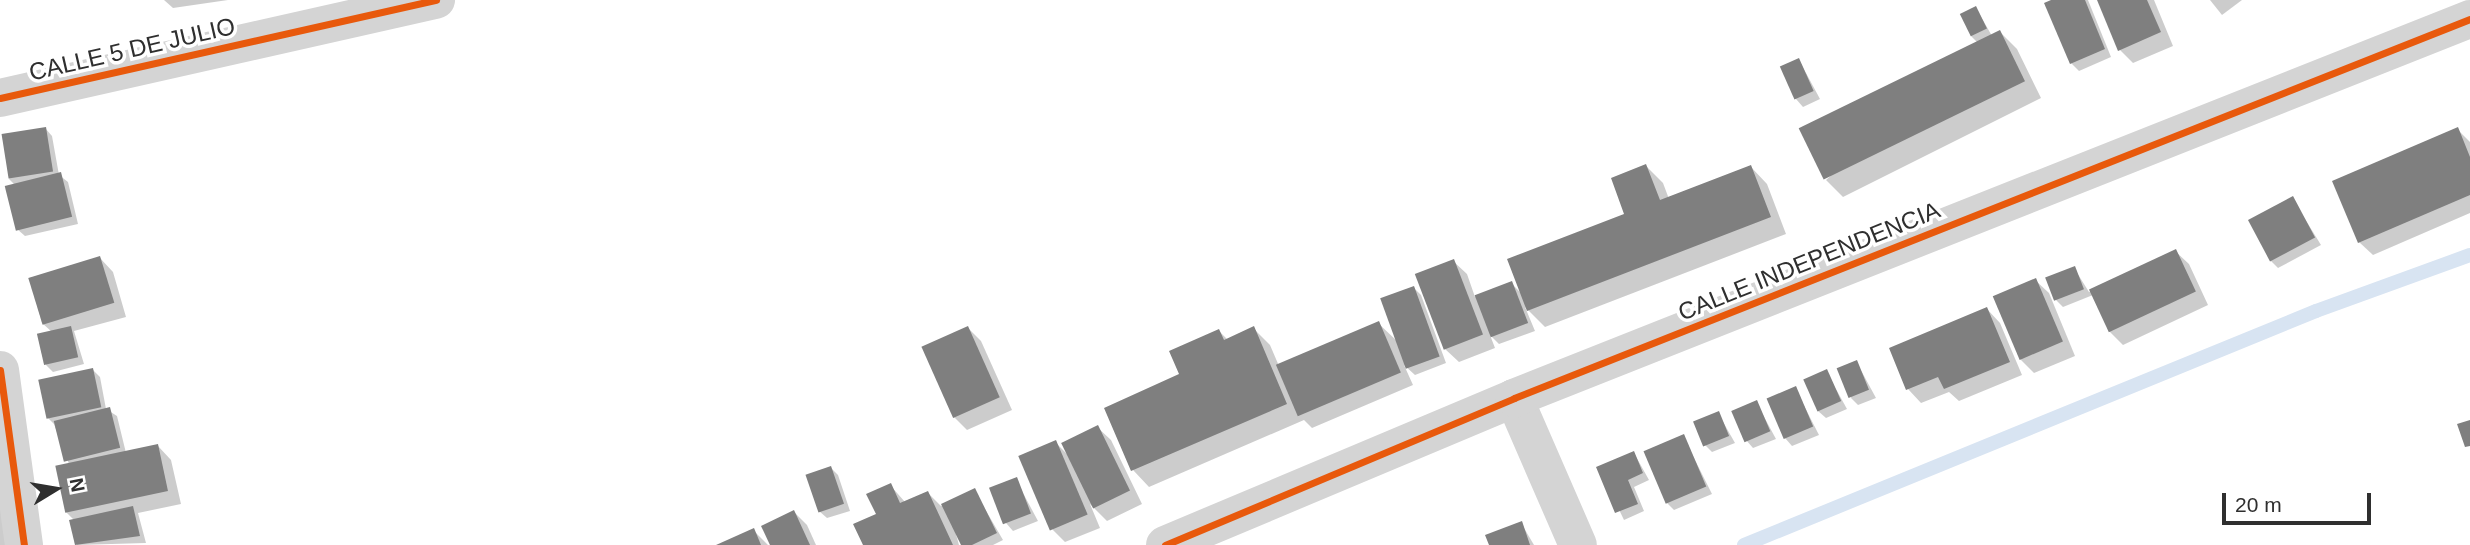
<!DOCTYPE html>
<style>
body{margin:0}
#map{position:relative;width:2470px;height:545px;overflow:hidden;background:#fff;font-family:Helvetica,sans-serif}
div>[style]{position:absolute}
.shadow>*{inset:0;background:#0003}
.stream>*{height:14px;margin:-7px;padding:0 7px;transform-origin:7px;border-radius:7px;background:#d8e4f2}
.building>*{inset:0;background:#7f7f7f;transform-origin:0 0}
.street>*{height:38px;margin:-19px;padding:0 19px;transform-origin:19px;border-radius:19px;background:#d4d4d4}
.cycleway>*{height:7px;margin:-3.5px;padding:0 3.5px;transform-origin:3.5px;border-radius:3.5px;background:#e8590c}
span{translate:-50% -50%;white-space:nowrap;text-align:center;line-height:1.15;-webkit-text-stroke:7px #fff;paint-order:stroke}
.street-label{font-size:24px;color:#2f2f2f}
.north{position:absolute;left:21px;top:454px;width:70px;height:70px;-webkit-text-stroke:5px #fff;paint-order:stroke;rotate:79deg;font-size:19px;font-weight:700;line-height:28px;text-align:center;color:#2f2f2f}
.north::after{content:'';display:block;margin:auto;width:24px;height:32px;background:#2f2f2f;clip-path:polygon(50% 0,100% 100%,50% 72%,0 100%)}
.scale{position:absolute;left:2222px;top:493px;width:149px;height:32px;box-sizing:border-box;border:4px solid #2f2f2f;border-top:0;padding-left:9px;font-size:21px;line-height:24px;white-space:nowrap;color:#2f2f2f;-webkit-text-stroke:5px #fff;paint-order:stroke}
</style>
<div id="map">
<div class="shadow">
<i style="clip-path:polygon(164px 0,228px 0,173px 8px)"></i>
<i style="clip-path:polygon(2055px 0,2088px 0,2111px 57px,2079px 71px,2071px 63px)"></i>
<i style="clip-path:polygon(2099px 0,2154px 0,2173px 46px,2133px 63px,2120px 50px)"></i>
<i style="clip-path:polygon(2210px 0,2242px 0,2222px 15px)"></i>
<i style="clip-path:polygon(1976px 8px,1992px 36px,2000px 32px,2017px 49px,2041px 98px,1843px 197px,1826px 180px,1978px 43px,1971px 36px)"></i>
<i style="clip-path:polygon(1799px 60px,1820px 99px,1803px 107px,1796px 99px)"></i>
<i style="clip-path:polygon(45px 128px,52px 136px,59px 175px,68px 182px,78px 224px,25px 236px,17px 229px,15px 185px,9px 179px)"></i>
<i style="clip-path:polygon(2457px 129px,2470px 142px,2470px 213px,2373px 255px,2359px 242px)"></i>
<i style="clip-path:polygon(1646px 166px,1663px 183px,1669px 199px,1751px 167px,1767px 184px,1786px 234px,1545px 327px,1525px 307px,1535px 331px,1499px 344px,1490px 335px,1495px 348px,1459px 362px,1445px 349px,1453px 261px,1467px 274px,1475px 297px,1511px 283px,1522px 294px,1627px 215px)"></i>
<i style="clip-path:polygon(2292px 198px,2321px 245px,2278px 268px,2271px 261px)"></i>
<i style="clip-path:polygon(2175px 251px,2189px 264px,2208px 305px,2123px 345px,2110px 332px,2093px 295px,2063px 307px,2056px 300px,2074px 268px,2089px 292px)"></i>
<i style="clip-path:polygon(100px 258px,113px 272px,126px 317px,74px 331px,84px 364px,53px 372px,46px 365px,52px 332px,42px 323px,30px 278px)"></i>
<i style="clip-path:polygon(2035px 280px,2049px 293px,2075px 356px,2034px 373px,2021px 360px)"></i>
<i style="clip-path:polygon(1414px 288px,1421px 295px,1446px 363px,1415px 375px,1404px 365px,1413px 385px,1312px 428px,1304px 420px,1149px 487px,1133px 470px,1182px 375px,1219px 331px,1228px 340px,1253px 328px,1270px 345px,1279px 366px,1378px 323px,1398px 342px)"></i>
<i style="clip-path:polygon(1987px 309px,2000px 323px,2022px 375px,1959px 401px,1949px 392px,1921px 403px,1908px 389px,1891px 349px)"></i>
<i style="clip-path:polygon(968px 328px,981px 341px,1012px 410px,967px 430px,954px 417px)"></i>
<i style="clip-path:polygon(1857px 363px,1876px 398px,1858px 405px,1851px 398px)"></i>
<i style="clip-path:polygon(93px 370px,100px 377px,106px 409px,117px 416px,126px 453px,158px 446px,171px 460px,181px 504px,138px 513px,146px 543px,77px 545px,74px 520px,65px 511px,69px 464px,54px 424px,47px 417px)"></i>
<i style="clip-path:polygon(1826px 371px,1847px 409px,1826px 418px,1818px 411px)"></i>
<i style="clip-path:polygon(1795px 388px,1819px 435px,1792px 446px,1785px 438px)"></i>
<i style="clip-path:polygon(1756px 402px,1776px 439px,1753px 448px,1746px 440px)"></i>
<i style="clip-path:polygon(1718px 413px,1735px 443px,1712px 452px,1705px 445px)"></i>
<i style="clip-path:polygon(1097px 427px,1111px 440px,1142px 504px,1107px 521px,1090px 504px,1100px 528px,1065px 542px,1052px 529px,1055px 442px,1068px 455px)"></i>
<i style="clip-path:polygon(1683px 436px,1712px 494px,1674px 510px,1667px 503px)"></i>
<i style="clip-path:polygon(1634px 453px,1649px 480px,1634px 487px,1644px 511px,1624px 520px,1599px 468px)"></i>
<i style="clip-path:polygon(831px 468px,838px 475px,850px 511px,827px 518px,819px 511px)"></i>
<i style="clip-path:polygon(1016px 480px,1038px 521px,1013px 531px,1006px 523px)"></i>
<i style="clip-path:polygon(890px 485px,905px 502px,928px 493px,941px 506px,974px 490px,1003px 540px,993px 545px,963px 545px,954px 527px,959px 545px,865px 545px)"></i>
<i style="clip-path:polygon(0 499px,6px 545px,0 545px)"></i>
<i style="clip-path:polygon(794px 512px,807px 525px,816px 545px,772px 545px)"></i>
<i style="clip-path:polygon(1521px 523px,1534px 545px,1491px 545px)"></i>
<i style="clip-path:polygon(753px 530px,768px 545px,720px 545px)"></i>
</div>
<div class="stream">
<i style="left:1744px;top:545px;width:618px;rotate:-22.25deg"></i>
<i style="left:2316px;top:311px;width:164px;rotate:-20deg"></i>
</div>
<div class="building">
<i style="clip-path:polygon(2051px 0,2085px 0,2105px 49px,2070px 64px,2044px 3px)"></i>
<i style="clip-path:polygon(2097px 0,2147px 0,2161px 32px,2118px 51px)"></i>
<i style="left:1976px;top:6px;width:25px;height:18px;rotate:64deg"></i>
<i style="left:2000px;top:30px;width:57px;height:224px;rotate:64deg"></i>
<i style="left:1799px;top:58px;width:36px;height:21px;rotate:66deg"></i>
<i style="left:46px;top:127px;width:45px;height:45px;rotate:81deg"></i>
<i style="clip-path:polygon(2458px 127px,2470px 157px,2470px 195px,2358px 243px,2332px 181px)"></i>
<i style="clip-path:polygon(1646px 164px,1660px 200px,1751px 165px,1771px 217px,1527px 311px,1507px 259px,1624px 214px,1611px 178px)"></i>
<i style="left:61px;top:172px;width:46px;height:58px;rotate:76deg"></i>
<i style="left:2293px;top:196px;width:47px;height:51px;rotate:62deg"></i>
<i style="left:2176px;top:249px;width:47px;height:96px;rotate:65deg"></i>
<i style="left:100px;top:256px;width:49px;height:75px;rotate:73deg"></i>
<i style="left:1454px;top:259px;width:81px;height:42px;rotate:69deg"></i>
<i style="left:2075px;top:266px;width:25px;height:32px;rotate:69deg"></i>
<i style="left:2036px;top:278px;width:69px;height:47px;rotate:67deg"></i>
<i style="left:1512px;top:281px;width:45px;height:40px;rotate:69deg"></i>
<i style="left:1414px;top:286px;width:75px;height:36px;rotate:70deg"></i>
<i style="clip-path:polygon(1987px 307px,2010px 362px,1944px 389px,1938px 377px,1906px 390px,1889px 348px)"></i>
<i style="left:1379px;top:321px;width:56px;height:112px;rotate:67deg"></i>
<i style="left:71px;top:326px;width:32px;height:35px;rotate:77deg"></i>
<i style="left:968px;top:326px;width:78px;height:51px;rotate:66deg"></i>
<i style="clip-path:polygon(1254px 326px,1287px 404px,1131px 471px,1104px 408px,1179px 374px,1169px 351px,1219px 329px,1224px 340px)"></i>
<i style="left:1857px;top:360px;width:32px;height:22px;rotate:68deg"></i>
<i style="left:93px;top:368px;width:40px;height:56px;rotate:78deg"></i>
<i style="left:1827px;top:369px;width:35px;height:26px;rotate:66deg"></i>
<i style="left:1796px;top:386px;width:44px;height:32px;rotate:67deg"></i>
<i style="left:1757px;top:400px;width:34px;height:28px;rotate:67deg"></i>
<i style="left:110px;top:407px;width:42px;height:58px;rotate:76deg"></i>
<i style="left:1719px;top:411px;width:27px;height:28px;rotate:68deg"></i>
<i style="clip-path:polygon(2470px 420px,2470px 446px,2465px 447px,2457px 424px)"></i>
<i style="left:1098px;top:425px;width:73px;height:41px;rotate:64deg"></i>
<i style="left:1684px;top:434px;width:57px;height:44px;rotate:67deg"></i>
<i style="left:1056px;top:440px;width:81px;height:41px;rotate:67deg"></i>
<i style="left:158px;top:444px;width:48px;height:105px;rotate:78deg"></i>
<i style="clip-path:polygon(1634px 451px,1643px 473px,1628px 480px,1638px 504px,1615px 513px,1596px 467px)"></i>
<i style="left:831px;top:466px;width:40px;height:27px;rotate:71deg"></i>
<i style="left:1017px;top:477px;width:39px;height:30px;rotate:69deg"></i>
<i style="clip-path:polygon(891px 483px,900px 503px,928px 491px,953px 545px,863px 545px,853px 524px,876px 514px,866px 494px)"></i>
<i style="clip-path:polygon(975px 488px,997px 533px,972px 545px,961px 545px,941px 504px)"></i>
<i style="clip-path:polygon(133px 506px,140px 536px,75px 545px,69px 520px)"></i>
<i style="clip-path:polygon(794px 510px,810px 545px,770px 545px,761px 526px)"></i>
<i style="clip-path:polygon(1522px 521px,1530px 545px,1489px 545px,1485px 535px)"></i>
<i style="clip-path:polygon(754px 528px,761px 545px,716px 545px)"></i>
</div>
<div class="street">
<i style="left:0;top:98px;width:447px;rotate:-12.7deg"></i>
<i style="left:0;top:370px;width:177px;rotate:82.2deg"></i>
<i style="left:1514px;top:398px;width:160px;rotate:66.5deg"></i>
<i style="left:1165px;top:545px;width:379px;rotate:-22.8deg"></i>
<i style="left:1514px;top:398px;width:1028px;rotate:-21.63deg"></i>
</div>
<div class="cycleway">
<i style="left:0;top:98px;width:447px;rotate:-12.7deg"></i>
<i style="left:0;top:370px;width:177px;rotate:82.2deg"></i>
<i style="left:1165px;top:545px;width:379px;rotate:-22.8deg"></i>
<i style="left:1514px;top:398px;width:1028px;rotate:-21.63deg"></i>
</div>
<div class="street-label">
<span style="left:132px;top:49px;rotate:-13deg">CALLE 5 DE JULIO</span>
<span style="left:1809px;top:261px;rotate:-22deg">CALLE INDEPENDENCIA</span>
</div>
<div class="north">N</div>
<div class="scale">20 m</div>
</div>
